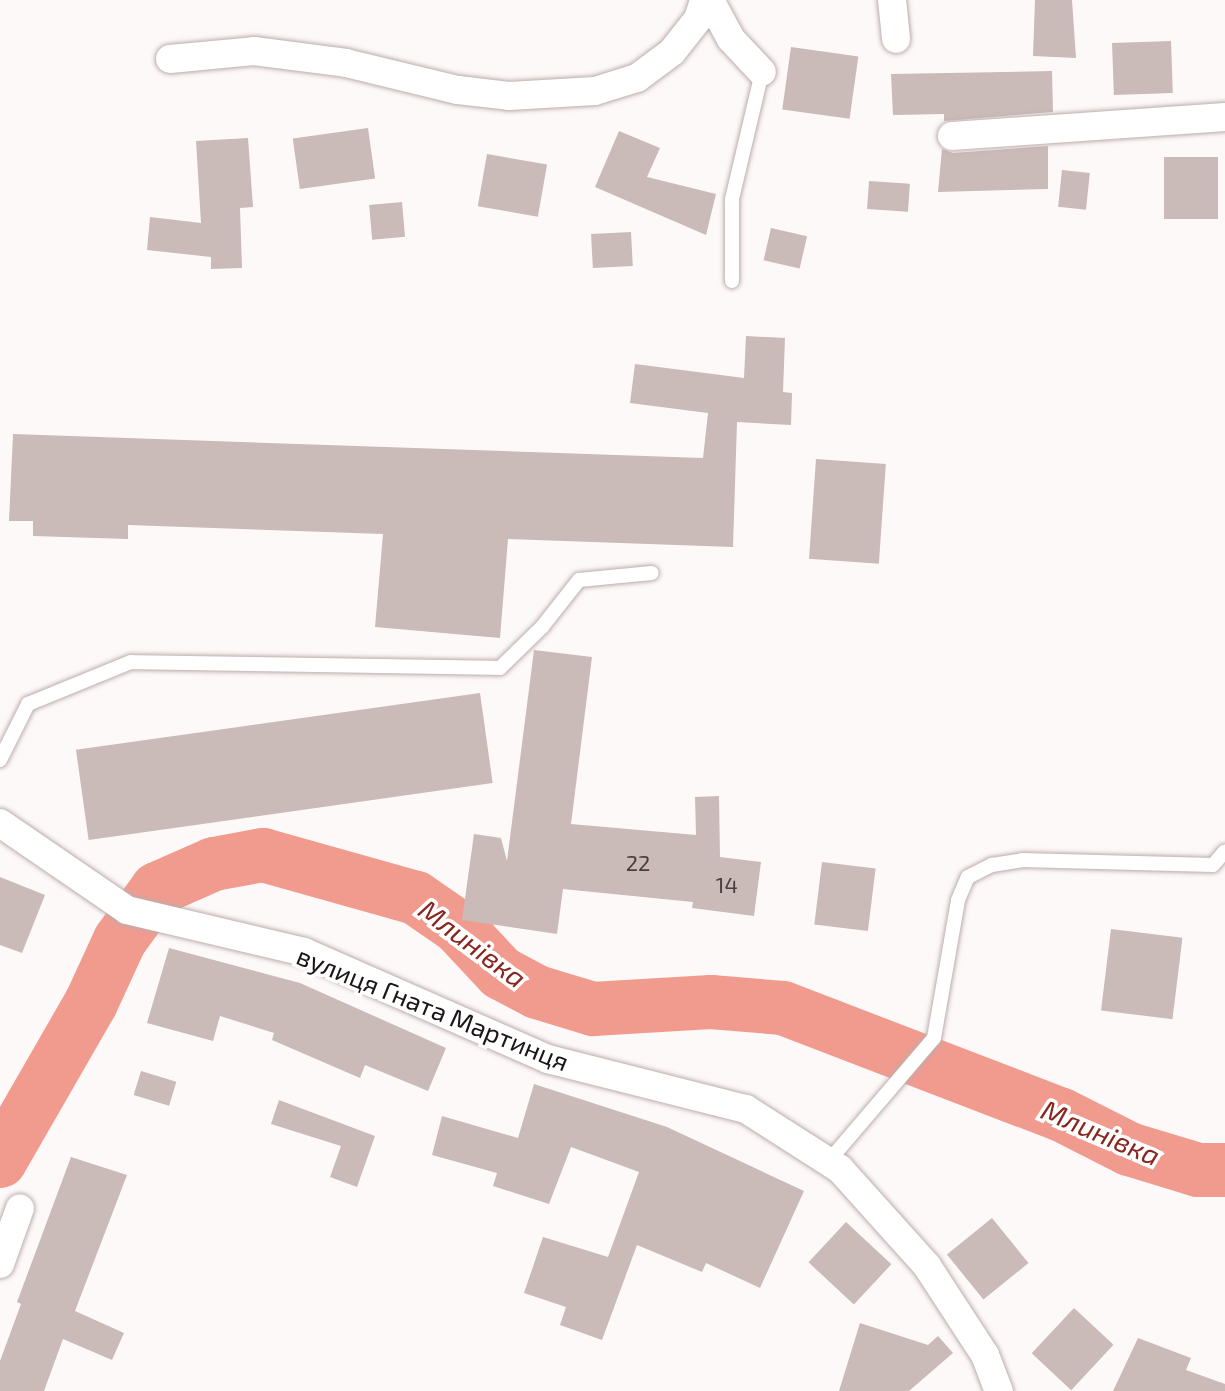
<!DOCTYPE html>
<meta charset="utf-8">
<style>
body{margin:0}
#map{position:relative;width:1225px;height:1391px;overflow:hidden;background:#fdf9f9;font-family:"Exo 2",sans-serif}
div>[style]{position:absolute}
.river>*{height:54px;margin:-27px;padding:0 27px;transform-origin:27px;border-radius:27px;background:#f19b8f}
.building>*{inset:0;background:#cabab8;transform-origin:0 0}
.roads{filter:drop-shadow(0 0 2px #bcadaa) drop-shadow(0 0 2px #bcadaa)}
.lane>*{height:14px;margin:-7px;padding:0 7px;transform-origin:7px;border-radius:7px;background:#fff}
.street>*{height:28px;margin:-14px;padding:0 14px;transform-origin:14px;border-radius:14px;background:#fff}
span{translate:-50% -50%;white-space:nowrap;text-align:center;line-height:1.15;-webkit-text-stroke:7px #fff;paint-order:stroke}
.number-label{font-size:22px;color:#473f3e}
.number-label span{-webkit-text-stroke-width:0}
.street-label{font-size:26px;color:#1b1615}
.water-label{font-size:28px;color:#89261f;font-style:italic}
</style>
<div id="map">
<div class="river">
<i style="left:0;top:1161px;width:182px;rotate:-60.1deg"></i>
<i style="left:91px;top:1003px;width:69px;rotate:-65.3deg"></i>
<i style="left:120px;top:940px;width:63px;rotate:-54deg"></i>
<i style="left:157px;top:889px;width:62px;rotate:-23.7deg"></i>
<i style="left:214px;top:864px;width:50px;rotate:-10.4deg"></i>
<i style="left:263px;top:855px;width:159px;rotate:15.7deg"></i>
<i style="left:416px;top:898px;width:51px;rotate:34.6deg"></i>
<i style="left:458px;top:927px;width:63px;rotate:46.9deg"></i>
<i style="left:501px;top:973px;width:41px;rotate:27.8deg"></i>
<i style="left:537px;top:992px;width:59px;rotate:16.9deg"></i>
<i style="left:593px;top:1009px;width:118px;rotate:-3.4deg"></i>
<i style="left:711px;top:1002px;width:72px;rotate:4.8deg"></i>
<i style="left:783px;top:1008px;width:299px;rotate:21deg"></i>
<i style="left:1062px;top:1115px;width:75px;rotate:26.9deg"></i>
<i style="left:1129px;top:1149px;width:72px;rotate:16.9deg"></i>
<i style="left:1198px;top:1170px;width:27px"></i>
</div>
<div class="building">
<i style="clip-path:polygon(1035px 0,1072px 0,1076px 58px,1033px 56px)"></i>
<i style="left:1171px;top:41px;width:52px;height:59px;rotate:88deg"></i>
<i style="left:791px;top:47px;width:68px;height:63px;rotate:8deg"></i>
<i style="clip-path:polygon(1052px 71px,1053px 112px,944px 121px,944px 114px,893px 115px,891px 74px)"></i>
<i style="left:368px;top:128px;width:51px;height:76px;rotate:82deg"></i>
<i style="clip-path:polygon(619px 131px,660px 148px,647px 177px,716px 194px,706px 235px,595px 187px)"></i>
<i style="clip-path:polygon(248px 138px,253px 207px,240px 208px,242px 268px,211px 269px,211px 257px,147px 250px,150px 217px,201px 223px,196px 141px)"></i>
<i style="clip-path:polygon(1048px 146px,1048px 189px,938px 192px,942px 149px,953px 153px)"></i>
<i style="left:487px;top:154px;width:61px;height:53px;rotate:10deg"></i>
<i style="left:1164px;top:157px;width:54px;height:62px"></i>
<i style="left:1062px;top:170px;width:28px;height:37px;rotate:6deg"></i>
<i style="left:869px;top:181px;width:41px;height:28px;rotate:4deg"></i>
<i style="left:402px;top:202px;width:35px;height:33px;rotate:85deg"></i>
<i style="left:771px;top:228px;width:37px;height:33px;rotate:13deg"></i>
<i style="left:631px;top:232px;width:34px;height:40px;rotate:87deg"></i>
<i style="clip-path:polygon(746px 336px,785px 338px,783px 392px,792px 393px,791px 425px,737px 422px,733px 547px,508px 539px,500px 638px,375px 627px,383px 534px,128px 525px,128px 539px,33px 536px,33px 521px,9px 521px,13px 434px,703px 458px,708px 413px,630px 403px,635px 364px,744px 378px)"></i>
<i style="left:816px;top:459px;width:70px;height:100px;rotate:4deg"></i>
<i style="clip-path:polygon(534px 650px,592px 657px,571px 824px,696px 835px,695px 797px,719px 796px,720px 857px,761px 862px,754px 916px,692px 908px,693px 902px,563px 889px,557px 934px,462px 920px,474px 834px,501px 838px,507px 861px)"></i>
<i style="left:480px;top:693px;width:91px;height:408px;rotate:82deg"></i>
<i style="left:822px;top:862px;width:54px;height:63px;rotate:7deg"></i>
<i style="clip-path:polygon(0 877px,45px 895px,22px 953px,0 945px)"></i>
<i style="left:1111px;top:929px;width:72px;height:82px;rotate:7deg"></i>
<i style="clip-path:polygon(169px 948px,300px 983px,446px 1048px,428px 1091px,365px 1065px,360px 1078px,272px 1040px,274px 1033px,220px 1016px,213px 1041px,147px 1023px)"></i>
<i style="left:141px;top:1071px;width:37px;height:25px;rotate:17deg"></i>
<i style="clip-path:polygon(534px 1084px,667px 1127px,804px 1191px,760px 1288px,706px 1263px,702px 1272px,637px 1245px,602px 1340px,560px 1325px,566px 1307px,524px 1293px,543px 1237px,608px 1257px,639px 1172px,571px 1147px,549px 1204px,493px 1186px,497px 1173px,432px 1155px,442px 1116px,518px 1138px)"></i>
<i style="clip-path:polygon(279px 1100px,375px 1136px,357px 1187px,330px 1177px,341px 1146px,271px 1124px)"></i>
<i style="clip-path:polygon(71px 1157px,127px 1175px,75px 1311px,124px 1333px,112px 1360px,63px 1339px,44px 1391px,0 1391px,0 1361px,21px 1304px,17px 1302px)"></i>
<i style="left:992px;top:1218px;width:58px;height:58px;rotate:51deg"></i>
<i style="left:846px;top:1222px;width:62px;height:55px;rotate:43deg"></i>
<i style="left:1074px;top:1308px;width:54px;height:62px;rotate:43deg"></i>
<i style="clip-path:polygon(860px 1323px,928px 1345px,938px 1336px,953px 1353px,909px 1391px,839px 1391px)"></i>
<i style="clip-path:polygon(1138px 1338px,1191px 1358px,1186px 1370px,1225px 1384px,1225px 1391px,1113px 1391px)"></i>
</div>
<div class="roads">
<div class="lane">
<i style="left:732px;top:281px;width:82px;rotate:-90deg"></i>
<i style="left:732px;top:199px;width:130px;rotate:-76.7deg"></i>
<i style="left:0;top:760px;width:63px;rotate:-63.4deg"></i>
<i style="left:28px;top:704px;width:111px;rotate:-22.2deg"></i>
<i style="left:131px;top:662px;width:369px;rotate:0.9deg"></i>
<i style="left:500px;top:668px;width:59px;rotate:-44.3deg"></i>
<i style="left:542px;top:627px;width:60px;rotate:-51.8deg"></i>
<i style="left:579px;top:580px;width:73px;rotate:-5.5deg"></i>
<i style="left:828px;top:1162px;width:163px;rotate:-49.5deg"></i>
<i style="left:934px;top:1038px;width:140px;rotate:-80.1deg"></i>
<i style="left:958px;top:900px;width:25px;rotate:-67deg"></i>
<i style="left:968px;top:877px;width:27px;rotate:-27deg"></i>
<i style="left:992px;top:865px;width:30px;rotate:-9deg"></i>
<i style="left:1022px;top:860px;width:191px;rotate:1.5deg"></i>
<i style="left:1213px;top:865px;width:18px;rotate:-49deg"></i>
</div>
<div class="street">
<i style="left:710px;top:0;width:44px;rotate:61.7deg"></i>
<i style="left:731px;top:39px;width:45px;rotate:46.8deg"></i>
<i style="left:892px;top:0;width:39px;rotate:84deg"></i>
<i style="left:170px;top:59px;width:84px;rotate:-5.4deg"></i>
<i style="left:254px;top:51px;width:93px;rotate:7.4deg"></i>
<i style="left:346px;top:63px;width:115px;rotate:13.6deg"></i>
<i style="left:458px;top:90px;width:51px;rotate:6.7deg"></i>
<i style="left:509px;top:96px;width:86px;rotate:-3.3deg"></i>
<i style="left:595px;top:91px;width:44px;rotate:-17.2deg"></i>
<i style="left:637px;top:78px;width:44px;rotate:-36.6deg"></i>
<i style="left:672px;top:52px;width:42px;rotate:-51.8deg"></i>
<i style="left:698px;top:19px;width:20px;rotate:-72deg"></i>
<i style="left:952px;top:136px;width:274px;rotate:-4deg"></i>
<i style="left:0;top:823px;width:154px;rotate:34.4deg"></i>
<i style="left:127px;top:910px;width:182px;rotate:13.3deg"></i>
<i style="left:304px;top:952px;width:266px;rotate:23.7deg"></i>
<i style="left:548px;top:1059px;width:204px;rotate:14.2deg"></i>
<i style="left:746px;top:1109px;width:112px;rotate:32.6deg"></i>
<i style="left:840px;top:1169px;width:130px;rotate:48.1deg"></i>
<i style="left:927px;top:1266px;width:106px;rotate:56.9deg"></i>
<i style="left:985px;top:1355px;width:39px;rotate:69deg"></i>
<i style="left:0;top:1264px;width:59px;rotate:-70.3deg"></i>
</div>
</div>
<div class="number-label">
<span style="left:638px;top:863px">22</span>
<span style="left:727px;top:885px">14</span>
</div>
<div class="street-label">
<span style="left:433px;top:1008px;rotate:22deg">вулиця Гната Мартинця</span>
</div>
<div class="water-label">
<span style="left:473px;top:943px;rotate:37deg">Млинівка</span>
<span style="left:1101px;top:1132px;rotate:23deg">Млинівка</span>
</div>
</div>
